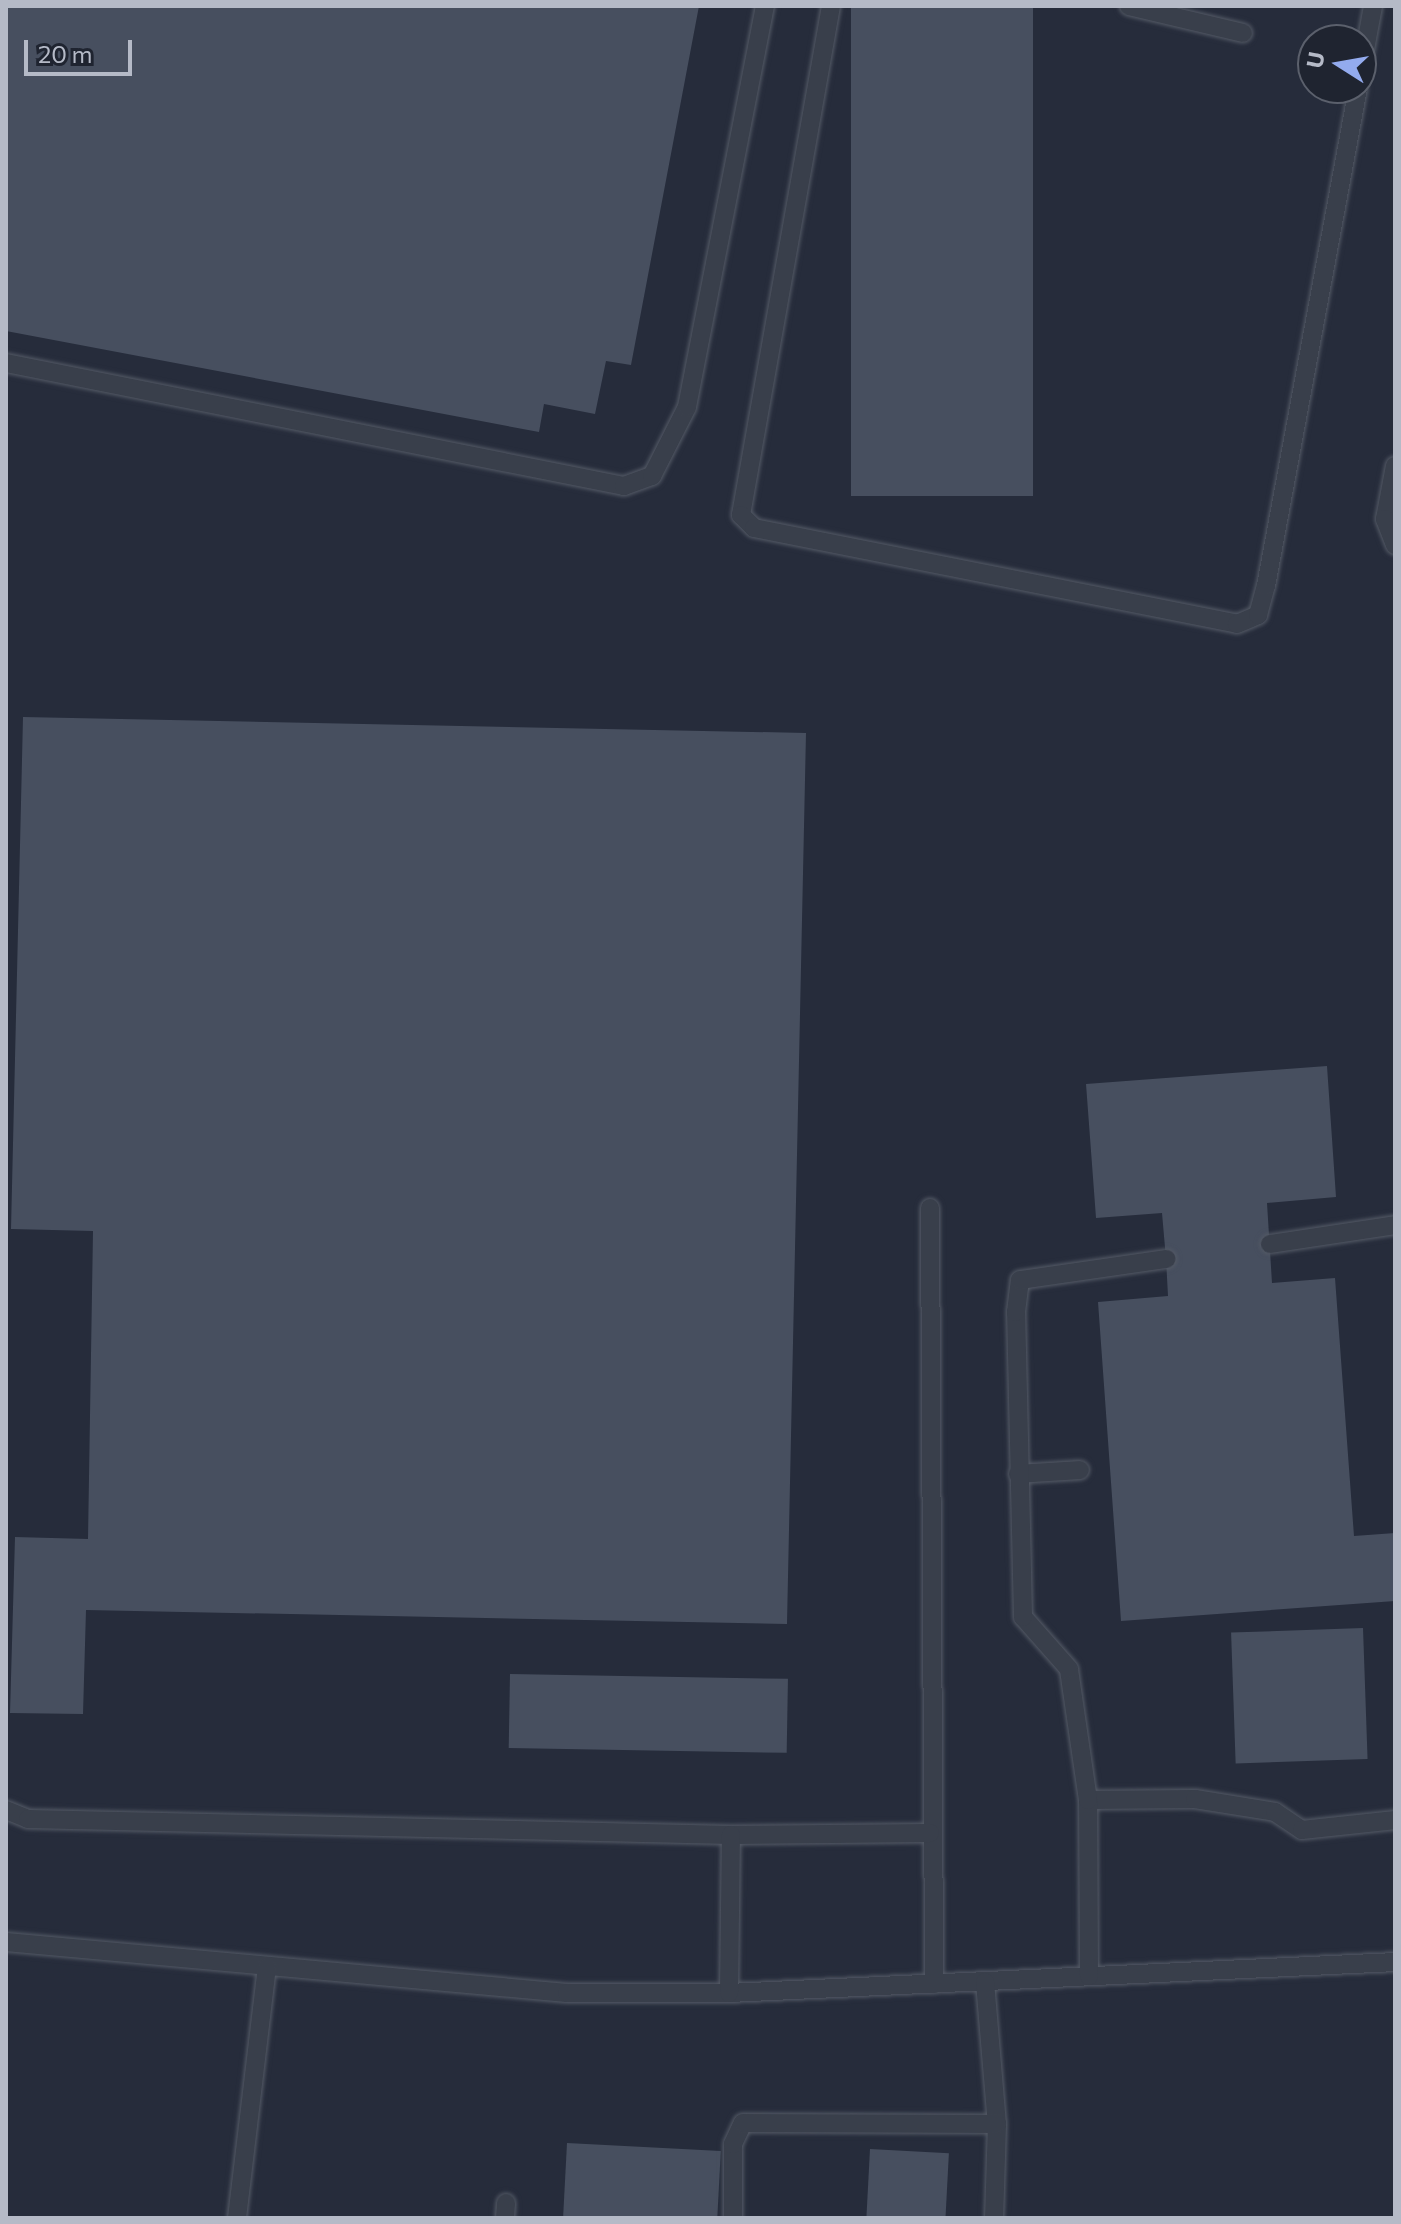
<!DOCTYPE html>
<style>
body{margin:0}
#map{position:relative;width:1401px;height:2224px;overflow:hidden;background:#262c3b;font-family:Commissioner,sans-serif}
div>[style]{position:absolute}
.building>*{inset:0;background:#474f5f;transform-origin:0 0}
.roads{filter:drop-shadow(0 0 2px #545a66) drop-shadow(0 0 2px #545a66)}
.service>*{height:18px;margin:-9px;padding:0 9px;transform-origin:9px;border-radius:9px;background:#393f4b}
span{translate:-50% -50%;white-space:nowrap;text-align:center;line-height:1.15;-webkit-text-stroke:6px #1f2430;paint-order:stroke}
.frame{position:absolute;inset:0;border:8px solid #b5bac7;pointer-events:none}
.north{position:absolute;left:1297px;top:24px;width:80px;height:80px;box-sizing:border-box;background:#1f2430;border:2px solid #5b606c;border-radius:50%;rotate:281deg;font-size:22px;font-weight:700;line-height:32px;text-align:center;color:#b5bac7}
.north::after{content:'';display:block;margin:auto;width:28px;height:36px;background:#93abee;clip-path:polygon(50% 0,100% 100%,50% 72%,0 100%)}
.scale{position:absolute;left:24px;top:40px;width:108px;height:36px;box-sizing:border-box;border:4px solid #b5bac7;border-top:0;padding-left:10px;font-size:24px;line-height:28px;white-space:nowrap;color:#b5bac7;-webkit-text-stroke:6px #1f2430;paint-order:stroke}
</style>
<div id="map">
<div class="building">
<i style="clip-path:polygon(6px 6px,699px 6px,631px 365px,606px 361px,595px 414px,544px 404px,539px 432px,6px 331px)"></i>
<i style="left:851px;top:6px;width:182px;height:490px"></i>
<i style="clip-path:polygon(23px 717px,806px 733px,787px 1624px,86px 1610px,83px 1714px,10px 1713px,15px 1537px,88px 1539px,93px 1231px,11px 1229px)"></i>
<i style="clip-path:polygon(1327px 1066px,1336px 1197px,1267px 1203px,1272px 1283px,1335px 1278px,1354px 1536px,1395px 1533px,1395px 1601px,1121px 1621px,1098px 1302px,1168px 1296px,1166px 1259px,1162px 1213px,1096px 1218px,1086px 1084px)"></i>
<i style="left:1363px;top:1628px;width:131px;height:132px;rotate:88deg"></i>
<i style="left:510px;top:1674px;width:278px;height:74px;rotate:1deg"></i>
<i style="left:567px;top:2143px;width:154px;height:75px;rotate:3deg"></i>
<i style="left:870px;top:2149px;width:79px;height:69px;rotate:3deg"></i>
</div>
<div class="roads">
<div class="service">
<i style="left:831px;top:6px;width:517px;rotate:100.03deg"></i>
<i style="left:741px;top:515px;width:18px;rotate:45deg"></i>
<i style="left:754px;top:528px;width:492px;rotate:11.2deg"></i>
<i style="left:1237px;top:624px;width:23px;rotate:-23deg"></i>
<i style="left:1258px;top:615px;width:30px;rotate:-75deg"></i>
<i style="left:1266px;top:586px;width:506px;rotate:-79.53deg"></i>
<i style="left:1129px;top:6px;width:117px;rotate:13.3deg"></i>
<i style="left:1361px;top:71px;width:66px;rotate:-79.5deg"></i>
<i style="left:6px;top:363px;width:630px;rotate:11.26deg"></i>
<i style="left:624px;top:486px;width:30px;rotate:-20deg"></i>
<i style="left:652px;top:476px;width:77px;rotate:-63.1deg"></i>
<i style="left:687px;top:407px;width:409px;rotate:-79deg"></i>
<i style="left:1395px;top:466px;width:54px;rotate:100.7deg"></i>
<i style="left:1385px;top:519px;width:28px;rotate:69deg"></i>
<i style="left:930px;top:1208px;width:776px;rotate:89.7deg"></i>
<i style="left:1270px;top:1244px;width:126px;rotate:-8.6deg"></i>
<i style="left:1018px;top:1474px;width:62px;rotate:-3.7deg"></i>
<i style="left:1088px;top:1800px;width:107px;rotate:-0.5deg"></i>
<i style="left:1195px;top:1799px;width:81px;rotate:9.2deg"></i>
<i style="left:1275px;top:1812px;width:32px;rotate:34deg"></i>
<i style="left:1302px;top:1830px;width:94px;rotate:-6.1deg"></i>
<i style="left:6px;top:1810px;width:24px;rotate:22deg"></i>
<i style="left:28px;top:1819px;width:703px;rotate:1.3deg"></i>
<i style="left:731px;top:1835px;width:199px;rotate:-0.6deg"></i>
<i style="left:6px;top:1942px;width:563px;rotate:5.19deg"></i>
<i style="left:567px;top:1993px;width:162px"></i>
<i style="left:729px;top:1993px;width:667px;rotate:-2.66deg"></i>
<i style="left:1089px;top:1976px;width:176px;rotate:-90.3deg"></i>
<i style="left:1088px;top:1800px;width:132px;rotate:-98.3deg"></i>
<i style="left:1069px;top:1669px;width:69px;rotate:-131.5deg"></i>
<i style="left:1023px;top:1617px;width:305px;rotate:-91.3deg"></i>
<i style="left:1016px;top:1312px;width:32px;rotate:-83deg"></i>
<i style="left:1020px;top:1280px;width:148px;rotate:-8.2deg"></i>
<i style="left:985px;top:1982px;width:143px;rotate:85.2deg"></i>
<i style="left:997px;top:2124px;width:94px;rotate:91.8deg"></i>
<i style="left:729px;top:1993px;width:158px;rotate:-89.3deg"></i>
<i style="left:237px;top:2218px;width:253px;rotate:-83.2deg"></i>
<i style="left:505px;top:2218px;width:15px;rotate:-86deg"></i>
<i style="left:733px;top:2218px;width:74px;rotate:-90deg"></i>
<i style="left:733px;top:2144px;width:23px;rotate:-65deg"></i>
<i style="left:743px;top:2123px;width:254px;rotate:0.2deg"></i>
</div>
</div>
<div class="frame"></div>
<div class="north">U</div>
<div class="scale">20 m</div>
</div>
